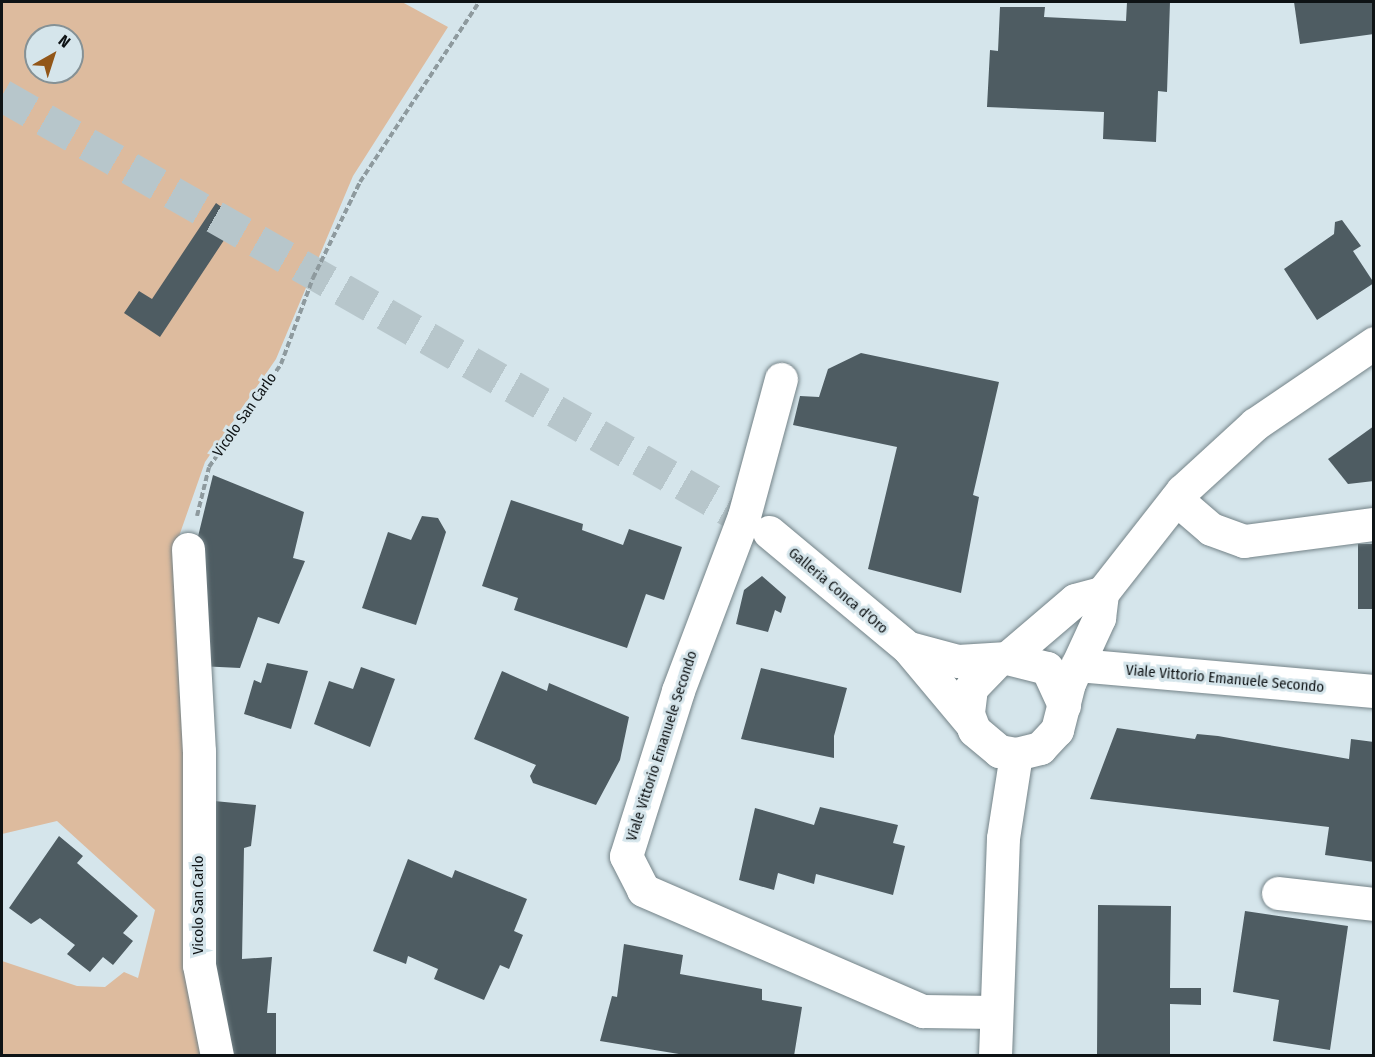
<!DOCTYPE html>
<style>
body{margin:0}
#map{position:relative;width:1375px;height:1057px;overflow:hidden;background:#d5e5eb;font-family:"Fira Sans Condensed",sans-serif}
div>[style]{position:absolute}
.green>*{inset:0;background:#ddbb9e}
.building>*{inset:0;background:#4e5c62;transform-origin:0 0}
.street-tunnel>*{height:33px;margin-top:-16.5px;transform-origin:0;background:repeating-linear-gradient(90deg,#b7c6cb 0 33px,transparent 0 49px)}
.path>*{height:4px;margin-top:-2px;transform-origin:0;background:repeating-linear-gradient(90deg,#8e9a9e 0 6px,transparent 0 9px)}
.roads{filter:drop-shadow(0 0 2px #748388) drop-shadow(0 0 2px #748388)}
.street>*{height:33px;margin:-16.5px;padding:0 16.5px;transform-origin:16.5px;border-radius:16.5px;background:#fff}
.secondary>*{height:33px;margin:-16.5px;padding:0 16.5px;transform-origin:16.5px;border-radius:16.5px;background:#fff}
span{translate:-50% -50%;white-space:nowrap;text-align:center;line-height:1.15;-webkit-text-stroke:6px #d5e5eb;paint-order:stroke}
.street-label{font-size:15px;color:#0e1315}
.frame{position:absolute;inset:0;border:3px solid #0e1315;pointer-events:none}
.north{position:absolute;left:24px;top:24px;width:60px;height:60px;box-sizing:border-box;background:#d5e5eb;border:2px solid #859195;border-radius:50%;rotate:39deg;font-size:16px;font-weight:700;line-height:24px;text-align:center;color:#0e1315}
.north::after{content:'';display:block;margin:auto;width:21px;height:27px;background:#925618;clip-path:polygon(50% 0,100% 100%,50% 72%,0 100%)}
</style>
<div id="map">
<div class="green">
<i style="clip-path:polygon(evenodd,2px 2px,402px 2px,448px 27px,353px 176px,276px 359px,205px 462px,177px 542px,209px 1055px,2px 1055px,2px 961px,77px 986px,105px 987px,124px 972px,138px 978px,155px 910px,57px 821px,2px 834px,2px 2px,36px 36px,72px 36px,72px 72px,36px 72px,36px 36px)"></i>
</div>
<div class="building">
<i style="clip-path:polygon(1127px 2px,1170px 2px,1167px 92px,1158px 91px,1156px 142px,1103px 139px,1104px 112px,987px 107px,990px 50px,998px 51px,1000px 7px,1045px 7px,1044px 17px,1126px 21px)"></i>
<i style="clip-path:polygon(1294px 2px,1374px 2px,1374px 34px,1300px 44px)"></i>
<i style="clip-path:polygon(216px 203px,238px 219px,160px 337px,124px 313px,139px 291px,152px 299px)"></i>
<i style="clip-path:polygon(1342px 220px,1361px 246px,1353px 251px,1374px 283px,1317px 320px,1284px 269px,1334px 234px,1335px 222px)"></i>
<i style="clip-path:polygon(861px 353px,999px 382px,973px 495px,979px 497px,961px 593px,868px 569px,897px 447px,793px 425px,800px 396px,819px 397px,828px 369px)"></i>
<i style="clip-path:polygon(1374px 426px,1374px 481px,1348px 484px,1328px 459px)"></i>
<i style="clip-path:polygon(213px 475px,304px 512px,293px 558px,305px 561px,279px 624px,258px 617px,240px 668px,199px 666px,194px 553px)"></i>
<i style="clip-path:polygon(511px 500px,583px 524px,582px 530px,623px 545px,629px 529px,682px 547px,664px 600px,646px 594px,627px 648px,514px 610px,518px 598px,482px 586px)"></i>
<i style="clip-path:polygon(422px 516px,438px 518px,446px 532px,416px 625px,362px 608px,388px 532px,411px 540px)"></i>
<i style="left:1358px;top:544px;width:16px;height:65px"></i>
<i style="clip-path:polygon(762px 576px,786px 597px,781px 613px,775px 610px,768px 632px,736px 624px,744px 590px)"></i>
<i style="clip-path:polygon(267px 663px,308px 671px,291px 729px,244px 714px,254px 680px,261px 683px)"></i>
<i style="clip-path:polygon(361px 667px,395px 679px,370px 747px,314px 724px,329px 681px,353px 689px)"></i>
<i style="clip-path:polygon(761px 668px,847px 688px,834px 736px,834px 758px,741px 739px)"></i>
<i style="clip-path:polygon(502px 671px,547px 691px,549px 683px,629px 717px,620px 760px,596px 805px,533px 783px,530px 776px,536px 765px,474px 739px)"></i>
<i style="clip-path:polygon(1117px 728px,1195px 739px,1197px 734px,1218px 736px,1349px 759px,1351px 739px,1374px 742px,1374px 862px,1325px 855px,1329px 827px,1090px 799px)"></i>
<i style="clip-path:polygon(214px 801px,256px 805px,251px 846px,244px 848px,242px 959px,272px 957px,267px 1013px,276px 1013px,276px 1056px,228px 1056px,207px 952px)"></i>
<i style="clip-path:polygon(820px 807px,898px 825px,893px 843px,905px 846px,893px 895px,816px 874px,814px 884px,778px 873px,774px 890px,739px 880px,755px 808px,814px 825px)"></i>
<i style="clip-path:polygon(59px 836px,83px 856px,77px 863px,138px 916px,123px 933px,133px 941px,113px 965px,103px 957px,90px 972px,67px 954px,75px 945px,71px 942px,40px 918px,31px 924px,9px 908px)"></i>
<i style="clip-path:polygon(408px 859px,452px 878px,455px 870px,527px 899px,514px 931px,523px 935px,509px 969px,500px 965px,484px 1000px,434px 979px,438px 969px,408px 956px,406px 964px,373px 951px)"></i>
<i style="clip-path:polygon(1098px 905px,1171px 906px,1170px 988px,1201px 988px,1201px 1005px,1170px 1004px,1170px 1056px,1097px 1056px)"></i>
<i style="clip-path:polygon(1245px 911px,1348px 926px,1330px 1050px,1273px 1041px,1279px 1000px,1233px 992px)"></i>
<i style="clip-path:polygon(624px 944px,683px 955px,680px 974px,762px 989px,762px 1000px,802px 1007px,794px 1056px,691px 1056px,600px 1041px,612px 996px,617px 997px)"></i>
</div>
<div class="street-tunnel">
<i style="left:2px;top:95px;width:880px;rotate:29.71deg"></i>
</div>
<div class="path">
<i style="left:197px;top:516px;width:50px;rotate:-76.2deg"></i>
<i style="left:209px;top:467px;width:126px;rotate:-55deg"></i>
<i style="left:281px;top:364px;width:92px;rotate:-69.6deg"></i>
<i style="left:313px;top:278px;width:107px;rotate:-63.9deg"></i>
<i style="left:360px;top:182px;width:216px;rotate:-56.5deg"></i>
</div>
<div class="roads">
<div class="street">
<i style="left:781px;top:379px;width:142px;rotate:105.1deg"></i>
<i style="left:744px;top:516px;width:187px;rotate:110.7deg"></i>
<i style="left:678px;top:691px;width:173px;rotate:107.5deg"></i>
<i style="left:626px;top:856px;width:38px;rotate:63deg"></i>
<i style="left:643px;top:890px;width:305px;rotate:23.4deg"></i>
<i style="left:923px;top:1011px;width:72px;rotate:0.8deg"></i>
<i style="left:1176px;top:499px;width:46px;rotate:40.6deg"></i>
<i style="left:1211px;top:529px;width:35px;rotate:20deg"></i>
<i style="left:1244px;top:541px;width:131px;rotate:-7.5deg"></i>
<i style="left:769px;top:532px;width:181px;rotate:39.8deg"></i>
<i style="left:908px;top:648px;width:97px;rotate:50deg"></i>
<i style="left:188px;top:549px;width:202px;rotate:86.9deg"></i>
<i style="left:199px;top:751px;width:214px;rotate:90deg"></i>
<i style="left:199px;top:965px;width:93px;rotate:78.8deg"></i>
<i style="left:909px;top:648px;width:51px;rotate:14.9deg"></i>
<i style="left:958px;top:661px;width:49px;rotate:-3.5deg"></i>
<i style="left:1077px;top:665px;width:298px;rotate:5deg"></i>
<i style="left:1278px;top:893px;width:97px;rotate:6.5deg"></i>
</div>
<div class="secondary">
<i style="left:1007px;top:658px;width:89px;rotate:-40.5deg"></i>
<i style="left:1075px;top:600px;width:28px;rotate:-15deg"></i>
<i style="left:1007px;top:658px;width:41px;rotate:14deg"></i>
<i style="left:1047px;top:668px;width:41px;rotate:65.3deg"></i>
<i style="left:998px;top:660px;width:39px;rotate:134deg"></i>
<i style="left:971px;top:688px;width:26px;rotate:97deg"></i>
<i style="left:968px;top:714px;width:17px;rotate:69deg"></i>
<i style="left:974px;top:730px;width:33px;rotate:40deg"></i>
<i style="left:999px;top:751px;width:17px;rotate:10deg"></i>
<i style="left:1016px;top:754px;width:25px;rotate:-14deg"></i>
<i style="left:1040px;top:748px;width:25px;rotate:-47deg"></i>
<i style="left:1057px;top:730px;width:49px;rotate:-75.7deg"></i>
<i style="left:1069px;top:683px;width:72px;rotate:-65.2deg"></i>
<i style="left:1099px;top:618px;width:25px;rotate:-83deg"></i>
<i style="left:1102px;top:593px;width:130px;rotate:-51.9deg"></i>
<i style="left:1182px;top:491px;width:99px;rotate:-42.5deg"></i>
<i style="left:1255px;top:424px;width:144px;rotate:-34.2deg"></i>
<i style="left:995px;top:1056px;width:218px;rotate:-87.9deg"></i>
<i style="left:1003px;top:838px;width:85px;rotate:-81.2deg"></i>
</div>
</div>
<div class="street-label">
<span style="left:245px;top:415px;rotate:-55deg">Vicolo San Carlo</span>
<span style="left:838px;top:591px;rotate:40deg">Galleria Conca d'Oro</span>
<span style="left:1225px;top:679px;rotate:5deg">Viale Vittorio Emanuele Secondo</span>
<span style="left:662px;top:746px;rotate:-72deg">Viale Vittorio Emanuele Secondo</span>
<span style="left:199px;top:905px;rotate:-90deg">Vicolo San Carlo</span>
</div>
<div class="frame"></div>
<div class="north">N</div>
</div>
